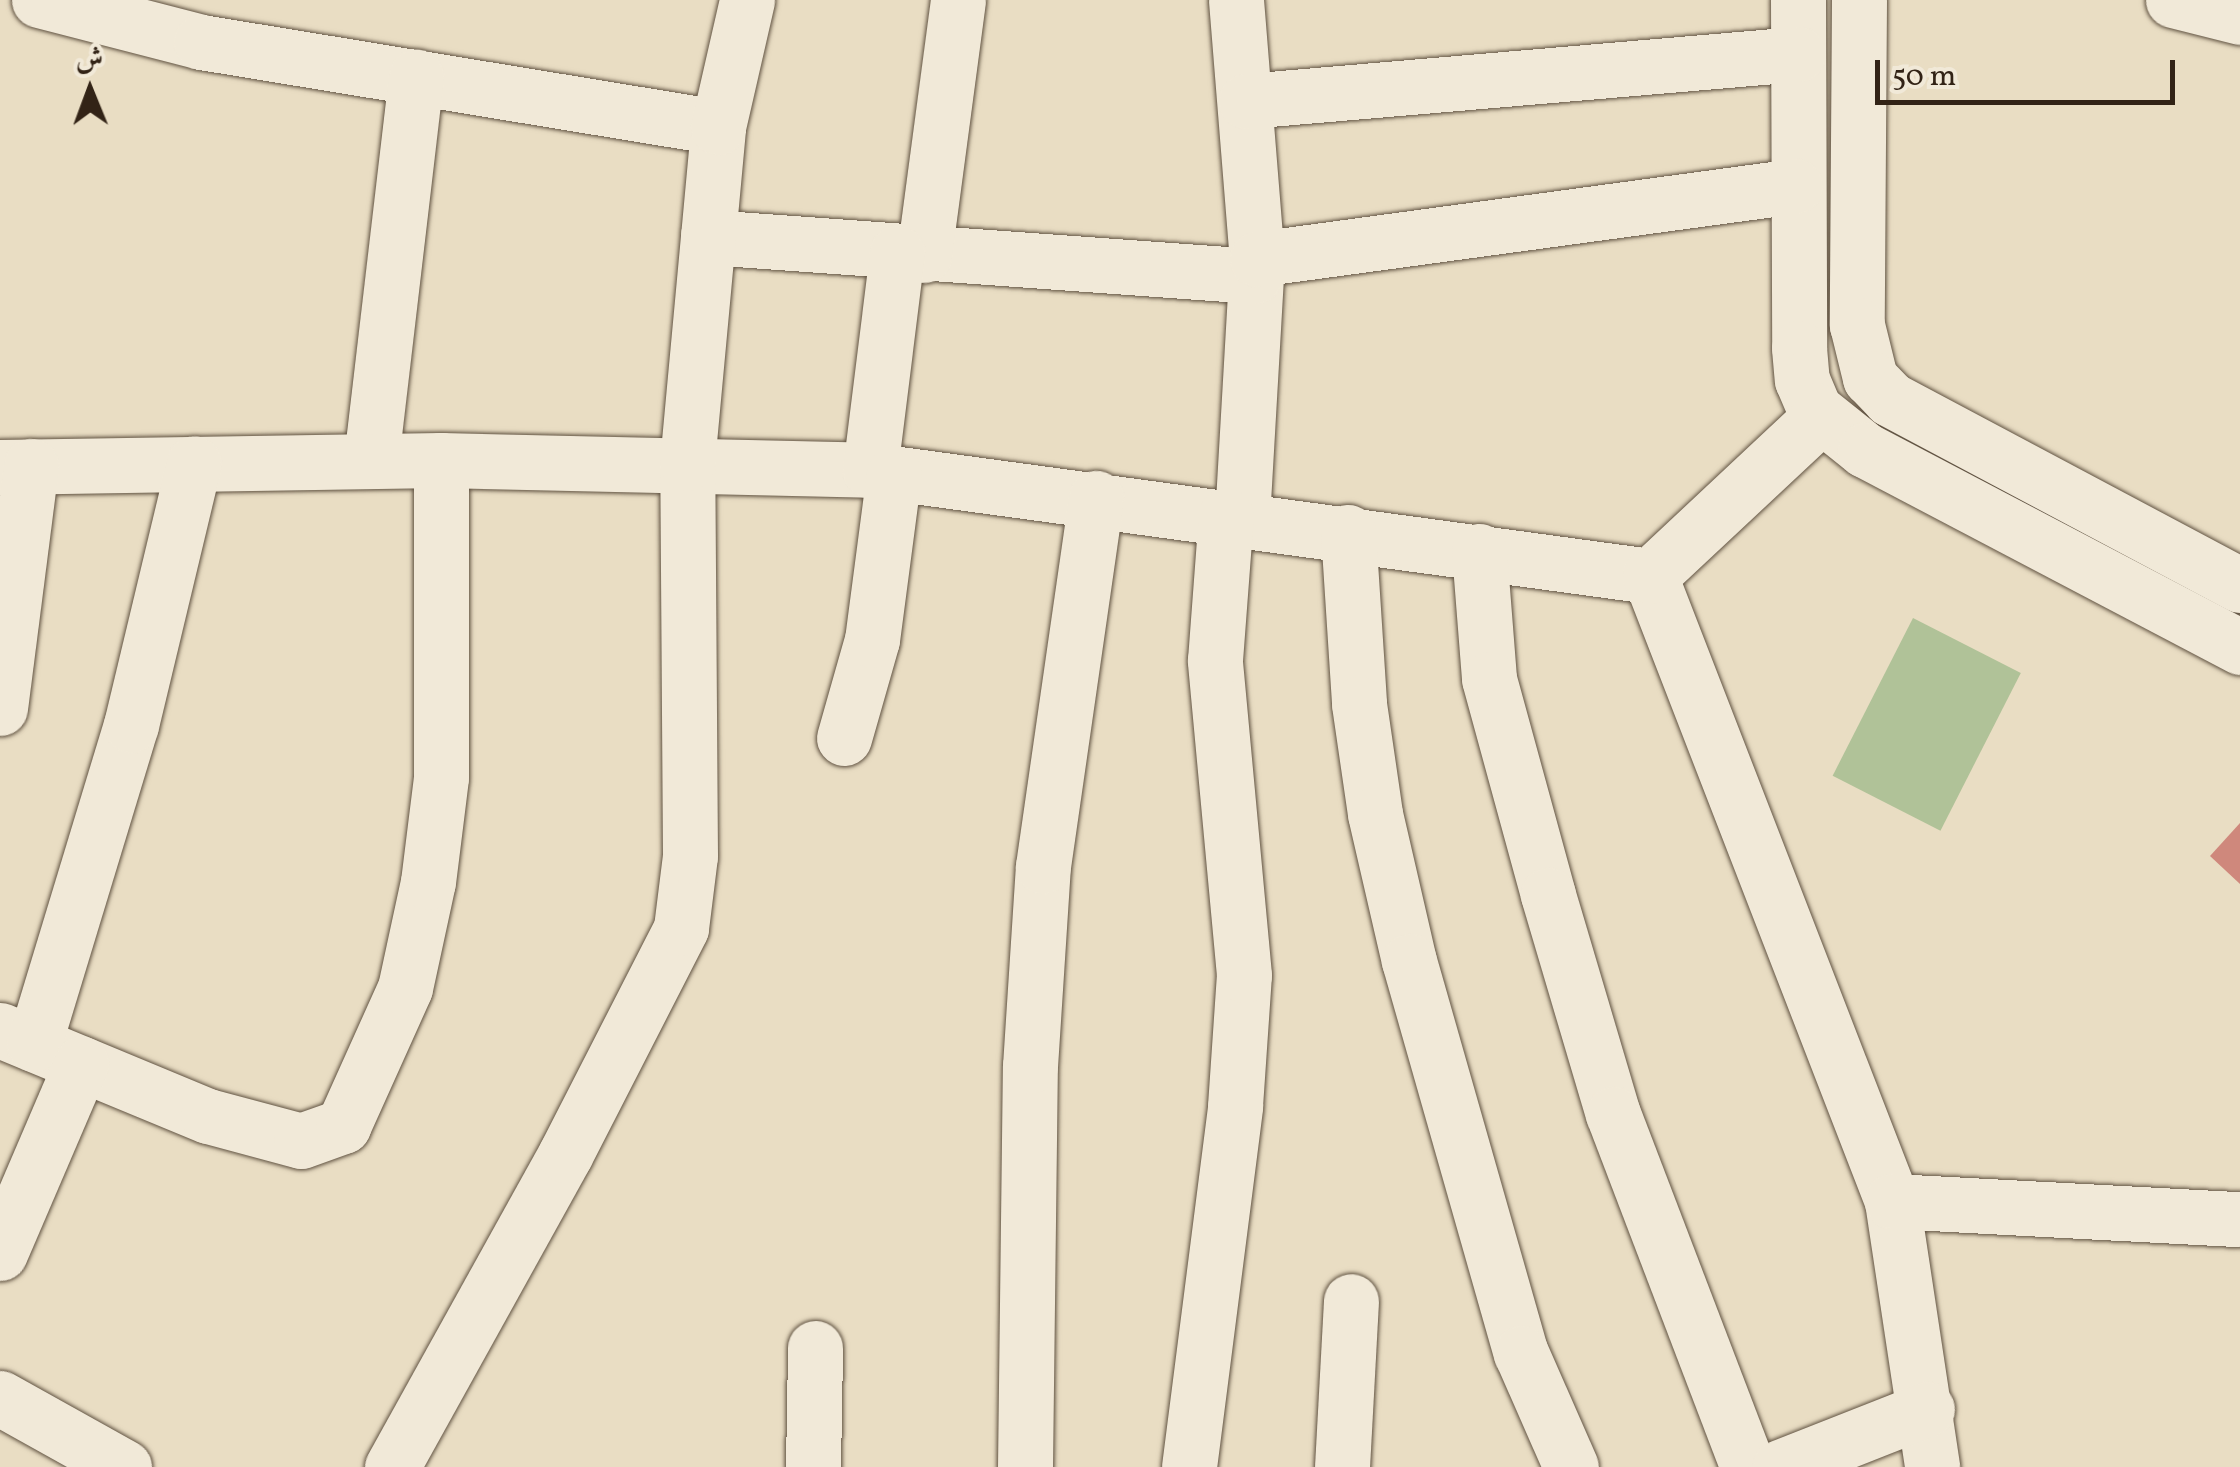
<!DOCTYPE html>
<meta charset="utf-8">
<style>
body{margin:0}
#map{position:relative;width:2240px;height:1467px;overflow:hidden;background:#e9ddc3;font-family:Vollkorn,Amiri,serif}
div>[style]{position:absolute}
.green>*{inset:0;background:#b0c298;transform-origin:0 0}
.building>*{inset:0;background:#cf887c}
.roads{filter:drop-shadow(0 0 2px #605241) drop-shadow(0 0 2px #605241)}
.minor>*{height:55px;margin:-27.5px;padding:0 27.5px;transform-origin:27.5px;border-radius:27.5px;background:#f1e9d8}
span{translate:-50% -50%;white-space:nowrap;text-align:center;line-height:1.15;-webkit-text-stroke:9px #f1e9d8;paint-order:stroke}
.north{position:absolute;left:40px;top:40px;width:100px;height:100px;-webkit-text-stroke:8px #f1e9d8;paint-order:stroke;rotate:359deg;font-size:28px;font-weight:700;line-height:40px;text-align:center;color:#322316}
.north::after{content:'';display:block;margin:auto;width:35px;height:45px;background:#322316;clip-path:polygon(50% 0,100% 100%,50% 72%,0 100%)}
.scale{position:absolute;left:1875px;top:60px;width:300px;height:45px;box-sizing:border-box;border:5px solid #322316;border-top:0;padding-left:12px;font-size:30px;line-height:35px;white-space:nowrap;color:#322316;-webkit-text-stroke:8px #f1e9d8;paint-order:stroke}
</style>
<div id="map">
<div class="green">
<i style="left:1913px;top:618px;width:121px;height:177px;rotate:27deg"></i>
</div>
<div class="building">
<i style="clip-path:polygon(2240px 823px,2240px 884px,2210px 856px)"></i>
</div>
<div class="roads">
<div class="minor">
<i style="left:39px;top:0;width:167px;rotate:14.5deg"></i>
<i style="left:201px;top:42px;width:524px;rotate:9.34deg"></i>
<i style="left:1236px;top:0;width:260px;rotate:85.4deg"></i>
<i style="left:1257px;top:259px;width:258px;rotate:93.3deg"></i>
<i style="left:1798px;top:0;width:348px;rotate:89.8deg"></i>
<i style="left:1799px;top:348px;width:32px;rotate:85deg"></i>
<i style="left:1802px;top:380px;width:33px;rotate:67deg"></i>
<i style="left:1815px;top:410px;width:64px;rotate:38.7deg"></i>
<i style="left:1865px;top:450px;width:424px;rotate:27.7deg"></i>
<i style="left:1859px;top:0;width:325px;rotate:90.4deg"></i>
<i style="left:1857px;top:325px;width:55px;rotate:76.2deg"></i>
<i style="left:1870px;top:378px;width:29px;rotate:46deg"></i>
<i style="left:1890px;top:399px;width:396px;rotate:28deg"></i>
<i style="left:2173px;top:0;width:69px;rotate:14.2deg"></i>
<i style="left:1246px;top:101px;width:554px;rotate:-4.87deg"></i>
<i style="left:708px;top:237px;width:548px;rotate:4.08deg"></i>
<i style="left:924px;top:255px;width:257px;rotate:-82.4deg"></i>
<i style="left:1257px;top:259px;width:543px;rotate:-7.73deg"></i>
<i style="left:371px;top:460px;width:386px;rotate:-83.3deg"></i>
<i style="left:0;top:467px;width:441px;rotate:-0.9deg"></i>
<i style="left:441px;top:460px;width:429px;rotate:1.3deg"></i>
<i style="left:870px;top:470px;width:787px;rotate:7.74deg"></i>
<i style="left:870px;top:470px;width:219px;rotate:-82.9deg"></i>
<i style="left:1348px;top:532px;width:172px;rotate:86.3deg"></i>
<i style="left:1359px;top:704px;width:111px;rotate:81.7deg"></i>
<i style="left:1375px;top:814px;width:151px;rotate:77deg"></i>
<i style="left:1409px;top:961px;width:408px;rotate:74.1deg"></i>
<i style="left:1521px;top:1353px;width:124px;rotate:66.3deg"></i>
<i style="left:1479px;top:551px;width:128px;rotate:85.5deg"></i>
<i style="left:1489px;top:679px;width:224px;rotate:74.7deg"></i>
<i style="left:1548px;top:895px;width:228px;rotate:73.5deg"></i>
<i style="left:1613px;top:1114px;width:378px;rotate:69.1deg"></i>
<i style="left:1650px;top:576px;width:670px;rotate:68.83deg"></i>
<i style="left:1892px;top:1201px;width:269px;rotate:81.4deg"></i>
<i style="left:1650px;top:576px;width:234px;rotate:-43.1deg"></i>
<i style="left:0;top:708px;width:244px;rotate:-82.7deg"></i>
<i style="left:844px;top:738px;width:102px;rotate:-74.1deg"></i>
<i style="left:872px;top:640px;width:168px;rotate:-82.5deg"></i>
<i style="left:0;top:1030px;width:225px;rotate:22.5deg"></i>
<i style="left:208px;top:1116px;width:96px;rotate:15deg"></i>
<i style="left:301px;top:1141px;width:45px;rotate:-19.7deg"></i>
<i style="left:343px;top:1126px;width:151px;rotate:-65.8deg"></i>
<i style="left:405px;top:988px;width:108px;rotate:-77.8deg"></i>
<i style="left:428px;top:882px;width:106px;rotate:-82.9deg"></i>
<i style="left:441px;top:777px;width:317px;rotate:-90deg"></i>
<i style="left:34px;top:1044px;width:333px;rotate:-73.1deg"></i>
<i style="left:131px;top:725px;width:269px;rotate:-76.5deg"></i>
<i style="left:1892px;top:1201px;width:348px;rotate:3deg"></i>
<i style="left:0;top:1253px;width:206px;rotate:-66.8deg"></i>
<i style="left:0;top:1398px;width:142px;rotate:29.1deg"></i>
<i style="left:392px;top:1467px;width:357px;rotate:-61deg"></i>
<i style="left:565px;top:1155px;width:255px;rotate:-62.9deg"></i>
<i style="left:681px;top:928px;width:73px;rotate:-82.9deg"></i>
<i style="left:690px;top:856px;width:393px;rotate:-90.4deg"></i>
<i style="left:687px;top:463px;width:337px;rotate:-84.7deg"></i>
<i style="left:718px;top:127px;width:130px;rotate:-77.1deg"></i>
<i style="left:813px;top:1467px;width:119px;rotate:-89deg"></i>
<i style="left:1025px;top:1467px;width:401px;rotate:-89.3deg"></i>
<i style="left:1030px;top:1066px;width:200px;rotate:-86.3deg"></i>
<i style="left:1043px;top:866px;width:372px;rotate:-81.8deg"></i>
<i style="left:1189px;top:1467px;width:364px;rotate:-82.7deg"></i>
<i style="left:1235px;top:1106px;width:131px;rotate:-86.1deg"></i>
<i style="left:1244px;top:975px;width:316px;rotate:-95.3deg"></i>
<i style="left:1215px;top:660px;width:145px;rotate:-85.7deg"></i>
<i style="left:1342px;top:1467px;width:166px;rotate:-86.9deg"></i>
<i style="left:1780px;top:1467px;width:158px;rotate:-21.5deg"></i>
</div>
</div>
<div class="north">ش</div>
<div class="scale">50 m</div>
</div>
